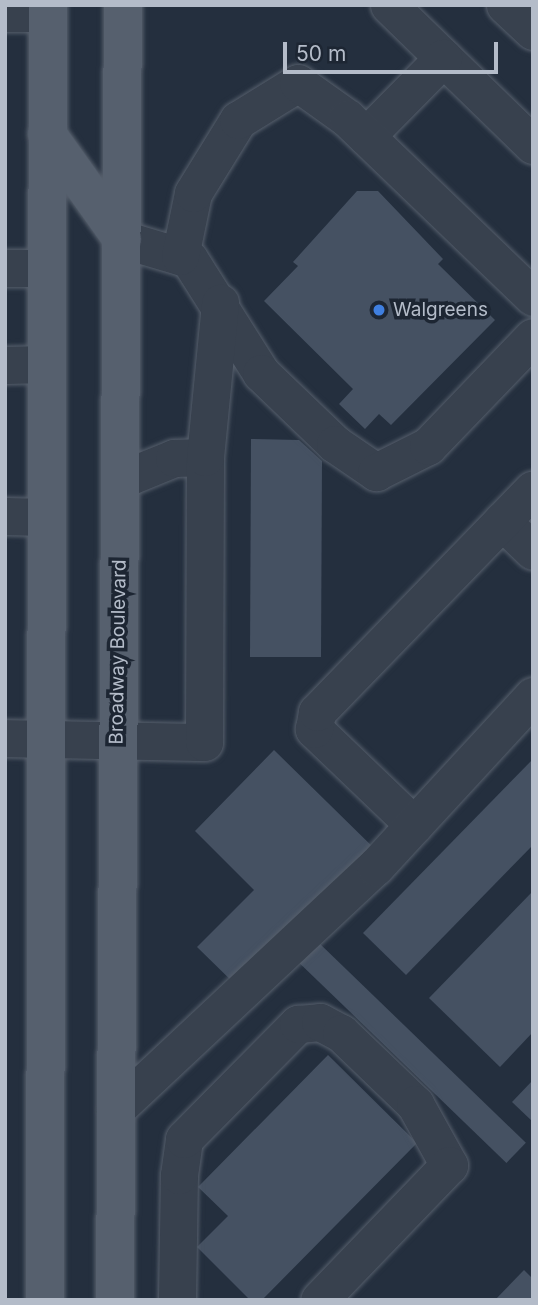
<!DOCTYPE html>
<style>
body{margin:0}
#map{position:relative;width:538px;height:1305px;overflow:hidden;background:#242f3e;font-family:Inter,sans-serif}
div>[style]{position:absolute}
.building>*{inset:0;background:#455162;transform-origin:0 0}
.roads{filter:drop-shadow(0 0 2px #565f6c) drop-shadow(0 0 2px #565f6c)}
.minor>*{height:37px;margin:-18.5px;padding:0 18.5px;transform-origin:18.5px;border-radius:18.5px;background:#38414e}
.major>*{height:38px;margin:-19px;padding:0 19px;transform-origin:19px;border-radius:19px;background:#56606e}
.dots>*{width:19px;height:19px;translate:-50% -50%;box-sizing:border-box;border:4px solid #1d2633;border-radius:50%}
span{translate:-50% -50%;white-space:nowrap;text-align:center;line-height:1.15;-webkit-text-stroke:7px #1d2633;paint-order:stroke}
.poi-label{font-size:19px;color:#b4bcc9}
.left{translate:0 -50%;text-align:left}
.street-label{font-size:19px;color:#b4bcc9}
.frame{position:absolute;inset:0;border:7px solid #b4bcc9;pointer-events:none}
.scale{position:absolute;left:283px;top:42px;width:215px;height:32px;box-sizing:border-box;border:4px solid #b4bcc9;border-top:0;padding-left:9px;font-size:21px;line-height:24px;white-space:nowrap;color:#b4bcc9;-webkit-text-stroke:5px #1d2633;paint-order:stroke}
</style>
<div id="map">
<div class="building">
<i style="clip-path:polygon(357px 191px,378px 191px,443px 259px,438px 264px,495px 320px,391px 425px,379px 414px,365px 429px,339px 404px,353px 389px,264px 301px,298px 266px,293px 262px)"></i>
<i style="clip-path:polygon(251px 439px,299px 440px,322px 461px,321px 657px,250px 657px)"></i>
<i style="clip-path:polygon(274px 750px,380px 854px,243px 992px,197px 947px,254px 890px,195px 831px)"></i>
<i style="clip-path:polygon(533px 759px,533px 845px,406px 975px,363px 933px)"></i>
<i style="clip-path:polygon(533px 891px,533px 1032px,500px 1067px,429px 998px)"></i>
<i style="left:318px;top:942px;width:289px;height:28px;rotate:44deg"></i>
<i style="clip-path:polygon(328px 1055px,417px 1143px,262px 1300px,250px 1300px,197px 1247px,228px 1216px,198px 1187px)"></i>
<i style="clip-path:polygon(533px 1080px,533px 1122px,512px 1102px)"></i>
<i style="clip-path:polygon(524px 1270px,533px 1279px,533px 1300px,495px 1300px)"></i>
</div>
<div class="roads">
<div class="minor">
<i style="left:389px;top:5px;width:201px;rotate:44.2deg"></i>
<i style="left:505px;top:5px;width:38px;rotate:43deg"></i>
<i style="left:5px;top:13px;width:43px"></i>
<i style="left:366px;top:136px;width:110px;rotate:-45.4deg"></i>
<i style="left:122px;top:239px;width:70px;rotate:16.6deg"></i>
<i style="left:189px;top:259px;width:135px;rotate:57.7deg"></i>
<i style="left:261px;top:373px;width:103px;rotate:43.8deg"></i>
<i style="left:335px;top:444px;width:50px;rotate:34.3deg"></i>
<i style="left:376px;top:472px;width:58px;rotate:-26.6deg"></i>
<i style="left:428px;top:446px;width:151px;rotate:-46.1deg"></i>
<i style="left:180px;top:256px;width:64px;rotate:-78.3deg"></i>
<i style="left:193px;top:193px;width:86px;rotate:-58.3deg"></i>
<i style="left:238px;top:120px;width:70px;rotate:-31.7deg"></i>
<i style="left:298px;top:83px;width:60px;rotate:35.5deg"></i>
<i style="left:347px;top:118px;width:258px;rotate:43.9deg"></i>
<i style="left:5px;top:268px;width:42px"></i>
<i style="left:5px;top:365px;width:41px;rotate:-1.4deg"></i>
<i style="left:120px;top:480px;width:58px;rotate:-22.2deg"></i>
<i style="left:174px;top:458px;width:31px;rotate:-2deg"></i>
<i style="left:5px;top:516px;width:40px;rotate:1.4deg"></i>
<i style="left:502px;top:521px;width:43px;rotate:44.1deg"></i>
<i style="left:5px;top:738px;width:199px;rotate:1.2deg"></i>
<i style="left:204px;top:742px;width:285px;rotate:-89.8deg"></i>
<i style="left:205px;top:457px;width:155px;rotate:-84.4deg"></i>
<i style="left:414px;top:825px;width:139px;rotate:-136.2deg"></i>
<i style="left:314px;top:729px;width:17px;rotate:-80deg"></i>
<i style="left:317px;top:712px;width:310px;rotate:-45.9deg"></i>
<i style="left:115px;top:1110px;width:356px;rotate:-43.1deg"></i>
<i style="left:375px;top:867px;width:233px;rotate:-47.3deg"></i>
<i style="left:177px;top:1300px;width:125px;rotate:-89.1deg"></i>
<i style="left:179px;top:1175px;width:36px;rotate:-82deg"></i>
<i style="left:184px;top:1139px;width:162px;rotate:-45.3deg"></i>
<i style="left:298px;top:1024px;width:22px;rotate:-5deg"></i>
<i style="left:320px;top:1022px;width:24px;rotate:28deg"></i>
<i style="left:341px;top:1033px;width:103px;rotate:43.8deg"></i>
<i style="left:415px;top:1104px;width:70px;rotate:60.9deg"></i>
<i style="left:449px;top:1165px;width:187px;rotate:133.9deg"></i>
</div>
<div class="major">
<i style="left:47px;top:134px;width:129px;rotate:54.5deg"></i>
<i style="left:45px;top:1300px;width:1295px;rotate:-89.87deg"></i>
<i style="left:115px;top:1300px;width:1295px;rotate:-89.65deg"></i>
</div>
</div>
<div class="dots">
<i style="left:379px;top:310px;background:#3f7fe0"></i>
</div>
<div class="poi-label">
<span class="left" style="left:393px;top:310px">Walgreens</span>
</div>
<div class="street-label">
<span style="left:118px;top:652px;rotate:-89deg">Broadway Boulevard</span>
</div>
<div class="frame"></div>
<div class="scale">50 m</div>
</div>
